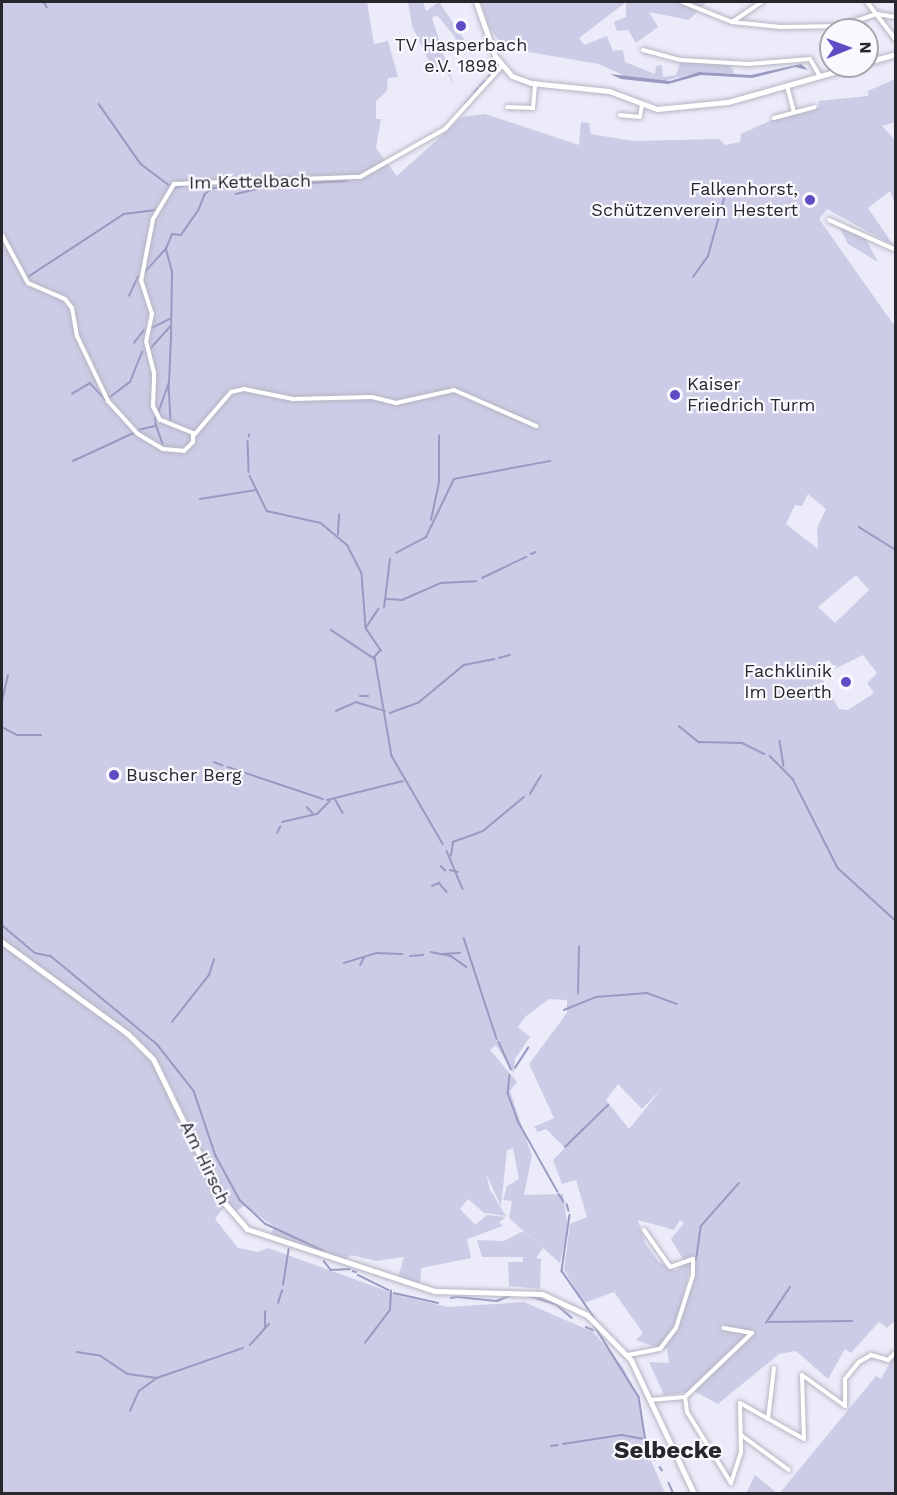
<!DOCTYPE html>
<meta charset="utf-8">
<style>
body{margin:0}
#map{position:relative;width:897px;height:1495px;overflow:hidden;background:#ebebf9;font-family:"Work Sans",sans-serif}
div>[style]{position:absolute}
.green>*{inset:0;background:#cccce6}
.water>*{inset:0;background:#9a99c2}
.stream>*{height:1.5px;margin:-0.75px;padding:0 0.75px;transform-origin:0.75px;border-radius:0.75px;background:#9a99c2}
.roads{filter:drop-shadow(0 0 2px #b5b5c3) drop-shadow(0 0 2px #b5b5c3)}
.minor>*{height:4px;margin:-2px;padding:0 2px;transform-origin:2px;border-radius:2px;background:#fff}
.major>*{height:5px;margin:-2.5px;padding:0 2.5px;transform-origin:2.5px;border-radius:2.5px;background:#fff}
.dots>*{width:16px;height:16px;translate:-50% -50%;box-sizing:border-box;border:3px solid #f9f9ff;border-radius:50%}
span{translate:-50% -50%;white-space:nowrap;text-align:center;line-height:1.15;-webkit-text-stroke:4.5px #f9f9ff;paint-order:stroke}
.poi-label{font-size:18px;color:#27272d}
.right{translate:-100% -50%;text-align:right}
.left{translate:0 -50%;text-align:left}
.street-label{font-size:18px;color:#27272d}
.district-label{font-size:24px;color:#27272d;font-weight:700}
.frame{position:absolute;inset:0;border:3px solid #27272d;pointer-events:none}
.north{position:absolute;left:819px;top:18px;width:60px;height:60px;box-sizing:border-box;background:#f9f9ff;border:2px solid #a5a5ab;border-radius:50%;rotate:89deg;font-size:16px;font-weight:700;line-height:24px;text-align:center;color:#27272d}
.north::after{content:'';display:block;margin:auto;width:21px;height:27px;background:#604cc4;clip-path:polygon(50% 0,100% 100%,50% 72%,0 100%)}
</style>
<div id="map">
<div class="green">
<i style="clip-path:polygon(evenodd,2px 2px,367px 2px,374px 44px,388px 41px,398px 77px,388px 78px,387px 91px,376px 101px,376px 119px,381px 119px,376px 148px,397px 176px,462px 117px,485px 114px,579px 145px,581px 122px,589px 123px,591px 134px,633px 141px,719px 139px,725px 145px,740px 142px,741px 134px,774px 119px,819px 107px,819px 101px,868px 96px,868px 91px,895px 79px,895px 122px,882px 126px,895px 140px,895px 204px,890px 191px,868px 208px,894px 246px,827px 209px,819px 219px,896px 328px,895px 1321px,887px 1328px,879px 1322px,851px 1353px,845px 1349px,828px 1379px,796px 1351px,779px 1354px,718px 1404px,694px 1391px,664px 1395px,649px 1362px,669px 1363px,667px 1348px,661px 1349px,677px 1329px,696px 1264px,691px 1256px,684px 1261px,671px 1239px,684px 1223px,680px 1220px,674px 1230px,638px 1220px,645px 1243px,658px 1261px,675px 1271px,692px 1259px,676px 1327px,659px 1348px,636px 1340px,643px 1333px,614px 1292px,584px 1303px,564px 1270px,570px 1224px,587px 1217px,576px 1180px,562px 1184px,553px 1160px,565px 1148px,546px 1129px,538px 1132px,534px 1127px,554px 1118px,529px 1064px,567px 1013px,567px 1000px,549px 999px,525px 1017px,518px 1027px,530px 1037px,515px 1059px,514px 1074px,496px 1045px,490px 1050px,517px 1082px,510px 1091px,532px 1156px,524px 1195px,563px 1194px,568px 1229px,560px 1263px,509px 1218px,512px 1201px,503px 1200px,507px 1186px,519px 1179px,513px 1148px,507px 1150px,501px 1206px,486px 1174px,490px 1190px,506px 1216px,484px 1213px,468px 1199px,460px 1209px,475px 1225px,487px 1215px,506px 1217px,499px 1222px,503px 1226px,467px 1239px,471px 1258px,421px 1268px,420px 1284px,398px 1278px,404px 1257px,376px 1261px,351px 1255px,345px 1260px,269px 1236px,275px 1227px,244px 1206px,233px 1213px,160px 1065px,122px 1026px,36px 968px,2px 938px,2px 2px,808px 494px,826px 509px,817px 528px,818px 549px,786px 524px,795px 505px,802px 506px,808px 494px,2px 2px,856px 575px,869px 590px,835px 623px,818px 607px,856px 575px,2px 2px,863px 655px,877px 673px,867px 683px,874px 693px,848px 710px,839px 709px,816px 668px,829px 660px,835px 669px,863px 655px,2px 2px,618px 1084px,642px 1109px,663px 1087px,629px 1129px,606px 1100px,618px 1084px)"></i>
<i style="clip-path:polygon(408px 2px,423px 2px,426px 11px,439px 2px,464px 39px,456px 48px,455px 37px,437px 15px,432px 18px,454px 86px,448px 74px,435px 74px,412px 26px)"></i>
<i style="clip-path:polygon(481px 2px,707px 2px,689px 20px,649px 12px,658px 27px,636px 43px,628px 30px,617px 31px,614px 22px,626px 17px,626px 2px,579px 38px,584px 45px,607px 36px,613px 51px,623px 50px,625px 62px,655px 74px,656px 66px,662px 65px,663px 77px,676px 75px,681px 60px,729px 63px,735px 74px,699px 72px,664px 81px,629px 78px,599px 64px,505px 48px,490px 29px)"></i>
<i style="clip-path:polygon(838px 224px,863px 234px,878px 262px,848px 244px)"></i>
<i style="clip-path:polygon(2px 945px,111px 1023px,156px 1066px,224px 1207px,215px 1219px,238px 1248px,258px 1252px,268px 1248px,401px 1296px,448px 1307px,524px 1302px,593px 1332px,623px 1367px,640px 1403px,647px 1451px,665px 1493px,2px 1493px)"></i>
<i style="clip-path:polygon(523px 1231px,543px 1248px,536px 1258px,541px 1259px,540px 1289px,509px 1286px,508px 1262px,523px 1262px,523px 1257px,482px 1257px,477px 1240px,504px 1241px)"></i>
<i style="clip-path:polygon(895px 1353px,895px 1493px,779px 1494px,876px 1376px,881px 1379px)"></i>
<i style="clip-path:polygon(755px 1475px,777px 1493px,746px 1493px)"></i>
</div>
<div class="water">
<i style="clip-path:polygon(801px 64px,808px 70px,795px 67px,752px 78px,701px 75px,668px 84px,621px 79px,610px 74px,670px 81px,699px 72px,751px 75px)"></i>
</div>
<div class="stream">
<i style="left:44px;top:2px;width:6px;rotate:59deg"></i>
<i style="left:488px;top:77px;width:7px;rotate:-45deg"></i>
<i style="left:480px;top:86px;width:7px;rotate:-45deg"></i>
<i style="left:474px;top:93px;width:6px;rotate:-51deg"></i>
<i style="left:99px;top:104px;width:73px;rotate:55deg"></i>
<i style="left:141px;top:164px;width:35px;rotate:37deg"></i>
<i style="left:465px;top:104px;width:12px;rotate:-48deg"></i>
<i style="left:193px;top:185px;width:20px;rotate:9deg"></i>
<i style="left:174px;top:188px;width:11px;rotate:-15deg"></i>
<i style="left:236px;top:194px;width:23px;rotate:-13deg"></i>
<i style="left:145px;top:272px;width:31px;rotate:-48deg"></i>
<i style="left:28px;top:277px;width:115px;rotate:-33.3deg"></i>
<i style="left:124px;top:214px;width:32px;rotate:-7deg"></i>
<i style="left:693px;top:277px;width:26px;rotate:-54deg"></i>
<i style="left:708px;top:256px;width:71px;rotate:-74.4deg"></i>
<i style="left:129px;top:296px;width:21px;rotate:-65deg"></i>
<i style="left:152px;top:328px;width:20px;rotate:-27deg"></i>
<i style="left:134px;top:343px;width:16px;rotate:-52deg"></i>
<i style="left:150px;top:349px;width:30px;rotate:-48deg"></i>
<i style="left:169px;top:384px;width:37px;rotate:87deg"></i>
<i style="left:72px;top:394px;width:21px;rotate:-31deg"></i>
<i style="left:90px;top:383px;width:22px;rotate:47deg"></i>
<i style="left:110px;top:397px;width:25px;rotate:-37deg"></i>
<i style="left:130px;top:382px;width:32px;rotate:-68deg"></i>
<i style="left:158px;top:413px;width:32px;rotate:-70deg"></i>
<i style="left:169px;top:383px;width:46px;rotate:-87.5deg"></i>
<i style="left:171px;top:337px;width:65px;rotate:-89.1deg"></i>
<i style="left:172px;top:272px;width:24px;rotate:-105deg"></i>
<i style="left:166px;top:249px;width:16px;rotate:-68deg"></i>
<i style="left:172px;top:234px;width:9px;rotate:6deg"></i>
<i style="left:181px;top:235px;width:29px;rotate:-55deg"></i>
<i style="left:198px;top:211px;width:18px;rotate:-68deg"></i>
<i style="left:205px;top:194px;width:10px;rotate:-37deg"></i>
<i style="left:213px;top:188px;width:134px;rotate:-3deg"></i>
<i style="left:156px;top:424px;width:21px;rotate:71deg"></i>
<i style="left:138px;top:430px;width:18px;rotate:-13deg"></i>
<i style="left:156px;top:426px;width:8px;rotate:-97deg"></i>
<i style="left:249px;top:437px;width:2px;rotate:-90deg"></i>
<i style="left:248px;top:441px;width:31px;rotate:88deg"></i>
<i style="left:73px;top:461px;width:67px;rotate:-24.7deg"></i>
<i style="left:250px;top:476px;width:39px;rotate:64deg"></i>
<i style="left:267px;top:511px;width:55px;rotate:12.5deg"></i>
<i style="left:321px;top:523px;width:35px;rotate:40deg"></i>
<i style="left:348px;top:546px;width:31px;rotate:63deg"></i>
<i style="left:362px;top:574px;width:53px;rotate:85.7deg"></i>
<i style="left:200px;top:499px;width:57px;rotate:-9.1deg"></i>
<i style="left:431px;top:520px;width:38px;rotate:-78deg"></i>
<i style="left:439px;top:483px;width:47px;rotate:-90deg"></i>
<i style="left:859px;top:527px;width:44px;rotate:31.9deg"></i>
<i style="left:338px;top:535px;width:20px;rotate:-87deg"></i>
<i style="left:396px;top:553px;width:34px;rotate:-28deg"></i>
<i style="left:426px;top:537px;width:64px;rotate:-64.2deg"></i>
<i style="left:454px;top:479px;width:98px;rotate:-10.6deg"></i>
<i style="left:531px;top:554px;width:5px;rotate:-22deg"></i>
<i style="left:482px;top:578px;width:49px;rotate:-25.5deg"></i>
<i style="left:387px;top:599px;width:15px;rotate:4deg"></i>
<i style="left:402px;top:600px;width:43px;rotate:-23.6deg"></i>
<i style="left:441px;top:583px;width:35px;rotate:-3deg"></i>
<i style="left:384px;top:608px;width:49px;rotate:-83deg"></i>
<i style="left:379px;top:609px;width:23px;rotate:124deg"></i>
<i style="left:366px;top:628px;width:27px;rotate:56deg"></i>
<i style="left:381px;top:650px;width:9px;rotate:131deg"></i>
<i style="left:375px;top:657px;width:100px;rotate:80.3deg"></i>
<i style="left:392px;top:756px;width:102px;rotate:59.9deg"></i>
<i style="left:331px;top:630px;width:53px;rotate:33.4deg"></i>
<i style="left:499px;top:658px;width:11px;rotate:-15deg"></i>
<i style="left:360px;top:696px;width:8px"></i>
<i style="left:2px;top:701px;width:26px;rotate:-77deg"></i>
<i style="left:336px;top:711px;width:22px;rotate:-24deg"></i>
<i style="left:356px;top:702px;width:30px;rotate:17deg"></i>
<i style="left:390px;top:713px;width:30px;rotate:-20deg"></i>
<i style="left:418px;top:703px;width:60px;rotate:-39.6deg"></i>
<i style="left:464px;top:665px;width:31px;rotate:-11deg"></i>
<i style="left:679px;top:726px;width:26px;rotate:39deg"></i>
<i style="left:699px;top:742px;width:43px;rotate:1.3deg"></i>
<i style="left:742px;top:743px;width:25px;rotate:26deg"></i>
<i style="left:2px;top:727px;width:17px;rotate:28deg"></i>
<i style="left:17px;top:735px;width:24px"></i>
<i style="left:780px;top:741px;width:25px;rotate:81deg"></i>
<i style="left:770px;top:756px;width:33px;rotate:45deg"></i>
<i style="left:793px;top:779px;width:100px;rotate:63.2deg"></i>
<i style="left:838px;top:868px;width:79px;rotate:42.4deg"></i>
<i style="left:214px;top:762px;width:9px;rotate:21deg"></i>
<i style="left:228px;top:767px;width:100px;rotate:18.6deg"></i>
<i style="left:530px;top:794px;width:21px;rotate:-59deg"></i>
<i style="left:335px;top:799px;width:16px;rotate:60deg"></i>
<i style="left:327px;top:800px;width:78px;rotate:-14deg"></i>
<i style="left:307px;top:807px;width:8px;rotate:45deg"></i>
<i style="left:282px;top:822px;width:36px;rotate:-13deg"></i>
<i style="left:317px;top:814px;width:18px;rotate:-45deg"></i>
<i style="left:277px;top:833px;width:7px;rotate:-63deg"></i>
<i style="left:447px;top:851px;width:41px;rotate:67.2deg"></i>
<i style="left:451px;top:856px;width:14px;rotate:-82deg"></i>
<i style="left:453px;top:842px;width:32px;rotate:-20deg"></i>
<i style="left:483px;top:831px;width:53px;rotate:-39.7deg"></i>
<i style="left:441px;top:866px;width:6px;rotate:45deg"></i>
<i style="left:450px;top:870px;width:8px;rotate:14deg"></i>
<i style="left:432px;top:886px;width:8px;rotate:-23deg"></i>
<i style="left:439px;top:883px;width:12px;rotate:48deg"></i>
<i style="left:2px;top:925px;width:43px;rotate:40.3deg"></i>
<i style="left:35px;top:953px;width:16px;rotate:11deg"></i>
<i style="left:51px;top:956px;width:138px;rotate:39.7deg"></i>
<i style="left:157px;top:1044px;width:60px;rotate:51.8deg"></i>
<i style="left:194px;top:1091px;width:69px;rotate:71.3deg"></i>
<i style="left:216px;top:1156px;width:50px;rotate:61.4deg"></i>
<i style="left:240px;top:1200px;width:35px;rotate:43deg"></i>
<i style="left:266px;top:1224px;width:64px;rotate:25deg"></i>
<i style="left:464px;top:938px;width:106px;rotate:71.9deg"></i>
<i style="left:431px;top:952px;width:20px;rotate:11deg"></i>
<i style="left:451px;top:956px;width:19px;rotate:35deg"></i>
<i style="left:444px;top:954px;width:16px;rotate:-4deg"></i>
<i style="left:410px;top:956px;width:13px;rotate:-4deg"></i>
<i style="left:344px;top:963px;width:34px;rotate:-17deg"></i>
<i style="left:376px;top:953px;width:26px;rotate:2deg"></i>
<i style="left:360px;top:965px;width:8px;rotate:-60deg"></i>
<i style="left:578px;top:994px;width:47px;rotate:-88.8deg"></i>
<i style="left:564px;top:1010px;width:35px;rotate:-22deg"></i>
<i style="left:596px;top:997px;width:51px;rotate:-4.5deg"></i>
<i style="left:647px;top:993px;width:32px;rotate:20deg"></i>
<i style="left:172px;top:1022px;width:60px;rotate:-51.8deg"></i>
<i style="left:209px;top:975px;width:16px;rotate:-72deg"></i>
<i style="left:499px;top:1042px;width:30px;rotate:66deg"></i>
<i style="left:515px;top:1068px;width:24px;rotate:-57deg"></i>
<i style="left:510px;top:1075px;width:18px;rotate:96deg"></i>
<i style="left:508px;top:1093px;width:30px;rotate:70deg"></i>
<i style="left:518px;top:1121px;width:81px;rotate:60.6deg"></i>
<i style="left:565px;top:1147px;width:60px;rotate:-44.3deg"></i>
<i style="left:559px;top:1194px;width:9px;rotate:58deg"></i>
<i style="left:567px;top:1204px;width:7px;rotate:74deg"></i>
<i style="left:570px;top:1215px;width:57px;rotate:98.1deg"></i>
<i style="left:562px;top:1271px;width:56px;rotate:55.2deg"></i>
<i style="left:696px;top:1260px;width:34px;rotate:-82deg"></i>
<i style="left:701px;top:1226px;width:57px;rotate:-48.5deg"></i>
<i style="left:324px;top:1261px;width:11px;rotate:52deg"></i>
<i style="left:331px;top:1270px;width:19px;rotate:-3deg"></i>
<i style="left:353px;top:1271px;width:3px;rotate:18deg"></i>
<i style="left:358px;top:1275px;width:34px;rotate:26deg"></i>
<i style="left:283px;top:1285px;width:36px;rotate:-81deg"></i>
<i style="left:394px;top:1293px;width:45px;rotate:12.8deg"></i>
<i style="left:529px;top:1296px;width:28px;rotate:17deg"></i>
<i style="left:556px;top:1304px;width:21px;rotate:41deg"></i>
<i style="left:458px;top:1297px;width:39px;rotate:6deg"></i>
<i style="left:497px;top:1301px;width:16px;rotate:-22deg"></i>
<i style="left:451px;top:1298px;width:5px;rotate:-11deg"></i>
<i style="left:278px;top:1303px;width:13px;rotate:-72deg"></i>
<i style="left:769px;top:1322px;width:83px;rotate:-0.7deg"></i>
<i style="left:766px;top:1323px;width:43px;rotate:-56.3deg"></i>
<i style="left:594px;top:1325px;width:85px;rotate:58deg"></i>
<i style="left:639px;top:1397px;width:52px;rotate:81.1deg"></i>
<i style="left:647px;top:1448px;width:14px;rotate:56deg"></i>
<i style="left:586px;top:1327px;width:8px;rotate:23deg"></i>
<i style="left:265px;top:1328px;width:16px;rotate:-90deg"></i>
<i style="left:365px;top:1343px;width:41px;rotate:-52.9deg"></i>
<i style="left:390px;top:1310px;width:19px;rotate:-87deg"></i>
<i style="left:250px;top:1345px;width:28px;rotate:-48deg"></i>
<i style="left:77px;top:1352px;width:24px;rotate:9deg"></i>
<i style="left:101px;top:1356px;width:32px;rotate:34deg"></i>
<i style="left:128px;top:1374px;width:29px;rotate:8deg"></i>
<i style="left:157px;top:1378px;width:91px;rotate:-19.2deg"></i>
<i style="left:130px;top:1411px;width:22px;rotate:-66deg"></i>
<i style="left:139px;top:1391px;width:22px;rotate:-36deg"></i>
<i style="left:563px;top:1444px;width:60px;rotate:-8.7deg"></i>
<i style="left:622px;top:1435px;width:22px;rotate:10deg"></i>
<i style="left:551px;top:1446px;width:7px;rotate:-8deg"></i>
<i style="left:660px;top:1467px;width:4px;rotate:56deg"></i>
<i style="left:669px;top:1483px;width:12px;rotate:66deg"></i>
</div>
<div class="roads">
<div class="minor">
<i style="left:682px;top:2px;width:54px;rotate:21.8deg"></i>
<i style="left:732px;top:22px;width:49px;rotate:5.8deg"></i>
<i style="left:781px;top:27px;width:59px;rotate:-1deg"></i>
<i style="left:840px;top:26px;width:39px;rotate:-18deg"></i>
<i style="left:877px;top:14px;width:19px;rotate:9deg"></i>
<i style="left:867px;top:2px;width:48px;rotate:52.7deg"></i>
<i style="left:732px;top:22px;width:36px;rotate:-34deg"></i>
<i style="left:643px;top:50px;width:39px;rotate:15deg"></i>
<i style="left:681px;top:60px;width:68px;rotate:3.4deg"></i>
<i style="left:749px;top:64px;width:61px;rotate:-4.7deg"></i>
<i style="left:810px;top:59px;width:20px;rotate:60deg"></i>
<i style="left:787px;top:86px;width:27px;rotate:75deg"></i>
<i style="left:507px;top:107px;width:26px;rotate:2deg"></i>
<i style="left:533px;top:108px;width:25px;rotate:-85deg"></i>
<i style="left:620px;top:115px;width:20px;rotate:6deg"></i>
<i style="left:640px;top:117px;width:13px;rotate:-81deg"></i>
<i style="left:774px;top:118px;width:42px;rotate:-15deg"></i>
<i style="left:829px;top:220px;width:73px;rotate:24.1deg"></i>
<i style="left:2px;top:235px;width:55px;rotate:61.6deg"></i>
<i style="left:28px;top:283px;width:40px;rotate:23.4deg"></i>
<i style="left:65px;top:299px;width:11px;rotate:52deg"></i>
<i style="left:72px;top:308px;width:28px;rotate:80deg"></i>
<i style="left:77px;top:336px;width:72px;rotate:64.5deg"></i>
<i style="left:108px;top:401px;width:45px;rotate:47.7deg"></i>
<i style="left:138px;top:434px;width:29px;rotate:31deg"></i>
<i style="left:163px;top:449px;width:21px;rotate:5deg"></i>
<i style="left:184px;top:451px;width:13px;rotate:-45deg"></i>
<i style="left:193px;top:442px;width:9px;rotate:-90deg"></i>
<i style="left:193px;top:433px;width:35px;rotate:-158deg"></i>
<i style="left:160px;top:420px;width:16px;rotate:-117deg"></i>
<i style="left:153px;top:406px;width:33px;rotate:-88deg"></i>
<i style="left:154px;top:373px;width:32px;rotate:-104deg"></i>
<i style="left:146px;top:342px;width:29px;rotate:-78deg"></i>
<i style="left:152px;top:314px;width:35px;rotate:-108deg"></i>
<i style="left:141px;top:281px;width:63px;rotate:-79deg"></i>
<i style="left:153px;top:219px;width:41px;rotate:-59deg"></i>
<i style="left:174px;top:184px;width:186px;rotate:-2.2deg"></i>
<i style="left:360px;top:177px;width:98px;rotate:-29.5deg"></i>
<i style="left:445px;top:129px;width:84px;rotate:-47.9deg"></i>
<i style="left:194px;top:435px;width:57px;rotate:-49.3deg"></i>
<i style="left:231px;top:392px;width:13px;rotate:-13deg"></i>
<i style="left:244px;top:389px;width:50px;rotate:11.5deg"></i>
<i style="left:293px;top:399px;width:79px;rotate:-1.5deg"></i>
<i style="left:372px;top:397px;width:25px;rotate:14deg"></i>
<i style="left:396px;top:403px;width:59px;rotate:-12.6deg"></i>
<i style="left:454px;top:390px;width:90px;rotate:23.7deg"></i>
<i style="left:628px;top:1355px;width:33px;rotate:-11deg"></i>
<i style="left:660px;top:1349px;width:26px;rotate:-53deg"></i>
<i style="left:676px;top:1328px;width:56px;rotate:-72.2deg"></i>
<i style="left:693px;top:1275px;width:16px;rotate:-90deg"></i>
<i style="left:693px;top:1259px;width:24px;rotate:161deg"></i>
<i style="left:670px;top:1267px;width:45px;rotate:-125.1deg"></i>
<i style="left:685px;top:1397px;width:15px;rotate:82deg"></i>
<i style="left:687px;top:1412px;width:84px;rotate:58.2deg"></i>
<i style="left:731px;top:1483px;width:33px;rotate:-72deg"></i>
<i style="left:741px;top:1452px;width:49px;rotate:-91.2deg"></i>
<i style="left:740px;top:1403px;width:73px;rotate:29.4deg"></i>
<i style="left:804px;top:1439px;width:64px;rotate:-91.8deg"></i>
<i style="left:802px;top:1375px;width:53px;rotate:35.8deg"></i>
<i style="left:845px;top:1406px;width:27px;rotate:-90deg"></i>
<i style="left:845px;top:1379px;width:22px;rotate:-51deg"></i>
<i style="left:859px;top:1362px;width:14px;rotate:-30deg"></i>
<i style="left:871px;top:1355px;width:18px;rotate:16deg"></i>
<i style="left:888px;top:1360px;width:11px;rotate:-45deg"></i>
<i style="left:685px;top:1397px;width:93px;rotate:-43.7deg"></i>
<i style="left:752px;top:1333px;width:29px;rotate:-170deg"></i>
<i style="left:650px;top:1400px;width:35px;rotate:-5deg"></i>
<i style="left:768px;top:1419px;width:51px;rotate:-83.3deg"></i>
<i style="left:741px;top:1435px;width:59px;rotate:36.1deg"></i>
</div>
<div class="major">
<i style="left:476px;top:2px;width:57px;rotate:70.6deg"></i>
<i style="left:495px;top:56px;width:26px;rotate:50deg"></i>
<i style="left:512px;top:76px;width:20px;rotate:20deg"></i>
<i style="left:531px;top:83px;width:78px;rotate:5.9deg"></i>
<i style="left:609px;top:91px;width:51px;rotate:20.6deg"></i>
<i style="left:657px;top:109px;width:71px;rotate:-5.6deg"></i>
<i style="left:728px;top:102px;width:132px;rotate:-15.8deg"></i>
<i style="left:867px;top:62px;width:30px;rotate:-15deg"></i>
<i style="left:2px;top:942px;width:156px;rotate:36.1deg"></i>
<i style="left:128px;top:1034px;width:35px;rotate:45deg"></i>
<i style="left:153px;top:1059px;width:156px;rotate:64.1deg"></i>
<i style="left:221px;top:1199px;width:40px;rotate:49deg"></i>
<i style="left:247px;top:1229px;width:198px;rotate:18.3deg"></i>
<i style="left:435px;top:1291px;width:107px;rotate:1.6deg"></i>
<i style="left:542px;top:1294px;width:50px;rotate:25deg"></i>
<i style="left:587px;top:1315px;width:63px;rotate:45.6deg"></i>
<i style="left:631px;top:1360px;width:148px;rotate:64.8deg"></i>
</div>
</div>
<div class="dots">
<i style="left:461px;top:26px;background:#604cc4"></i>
<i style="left:810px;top:200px;background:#604cc4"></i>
<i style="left:675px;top:395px;background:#604cc4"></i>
<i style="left:846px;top:682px;background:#604cc4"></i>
<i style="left:114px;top:775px;background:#604cc4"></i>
</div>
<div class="poi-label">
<span style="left:461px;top:56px">TV Hasperbach<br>e.V. 1898</span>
<span class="right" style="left:798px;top:200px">Falkenhorst,<br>Schützenverein Hestert</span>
<span class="left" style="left:687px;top:395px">Kaiser<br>Friedrich Turm</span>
<span class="right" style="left:832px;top:682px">Fachklinik<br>Im Deerth</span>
<span class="left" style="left:126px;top:775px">Buscher Berg</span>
</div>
<div class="street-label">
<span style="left:250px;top:182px;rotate:-1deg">Im Kettelbach</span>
<span style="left:205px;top:1163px;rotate:64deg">Am Hirsch</span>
</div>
<div class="district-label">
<span style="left:668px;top:1451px">Selbecke</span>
</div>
<div class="frame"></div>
<div class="north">N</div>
</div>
